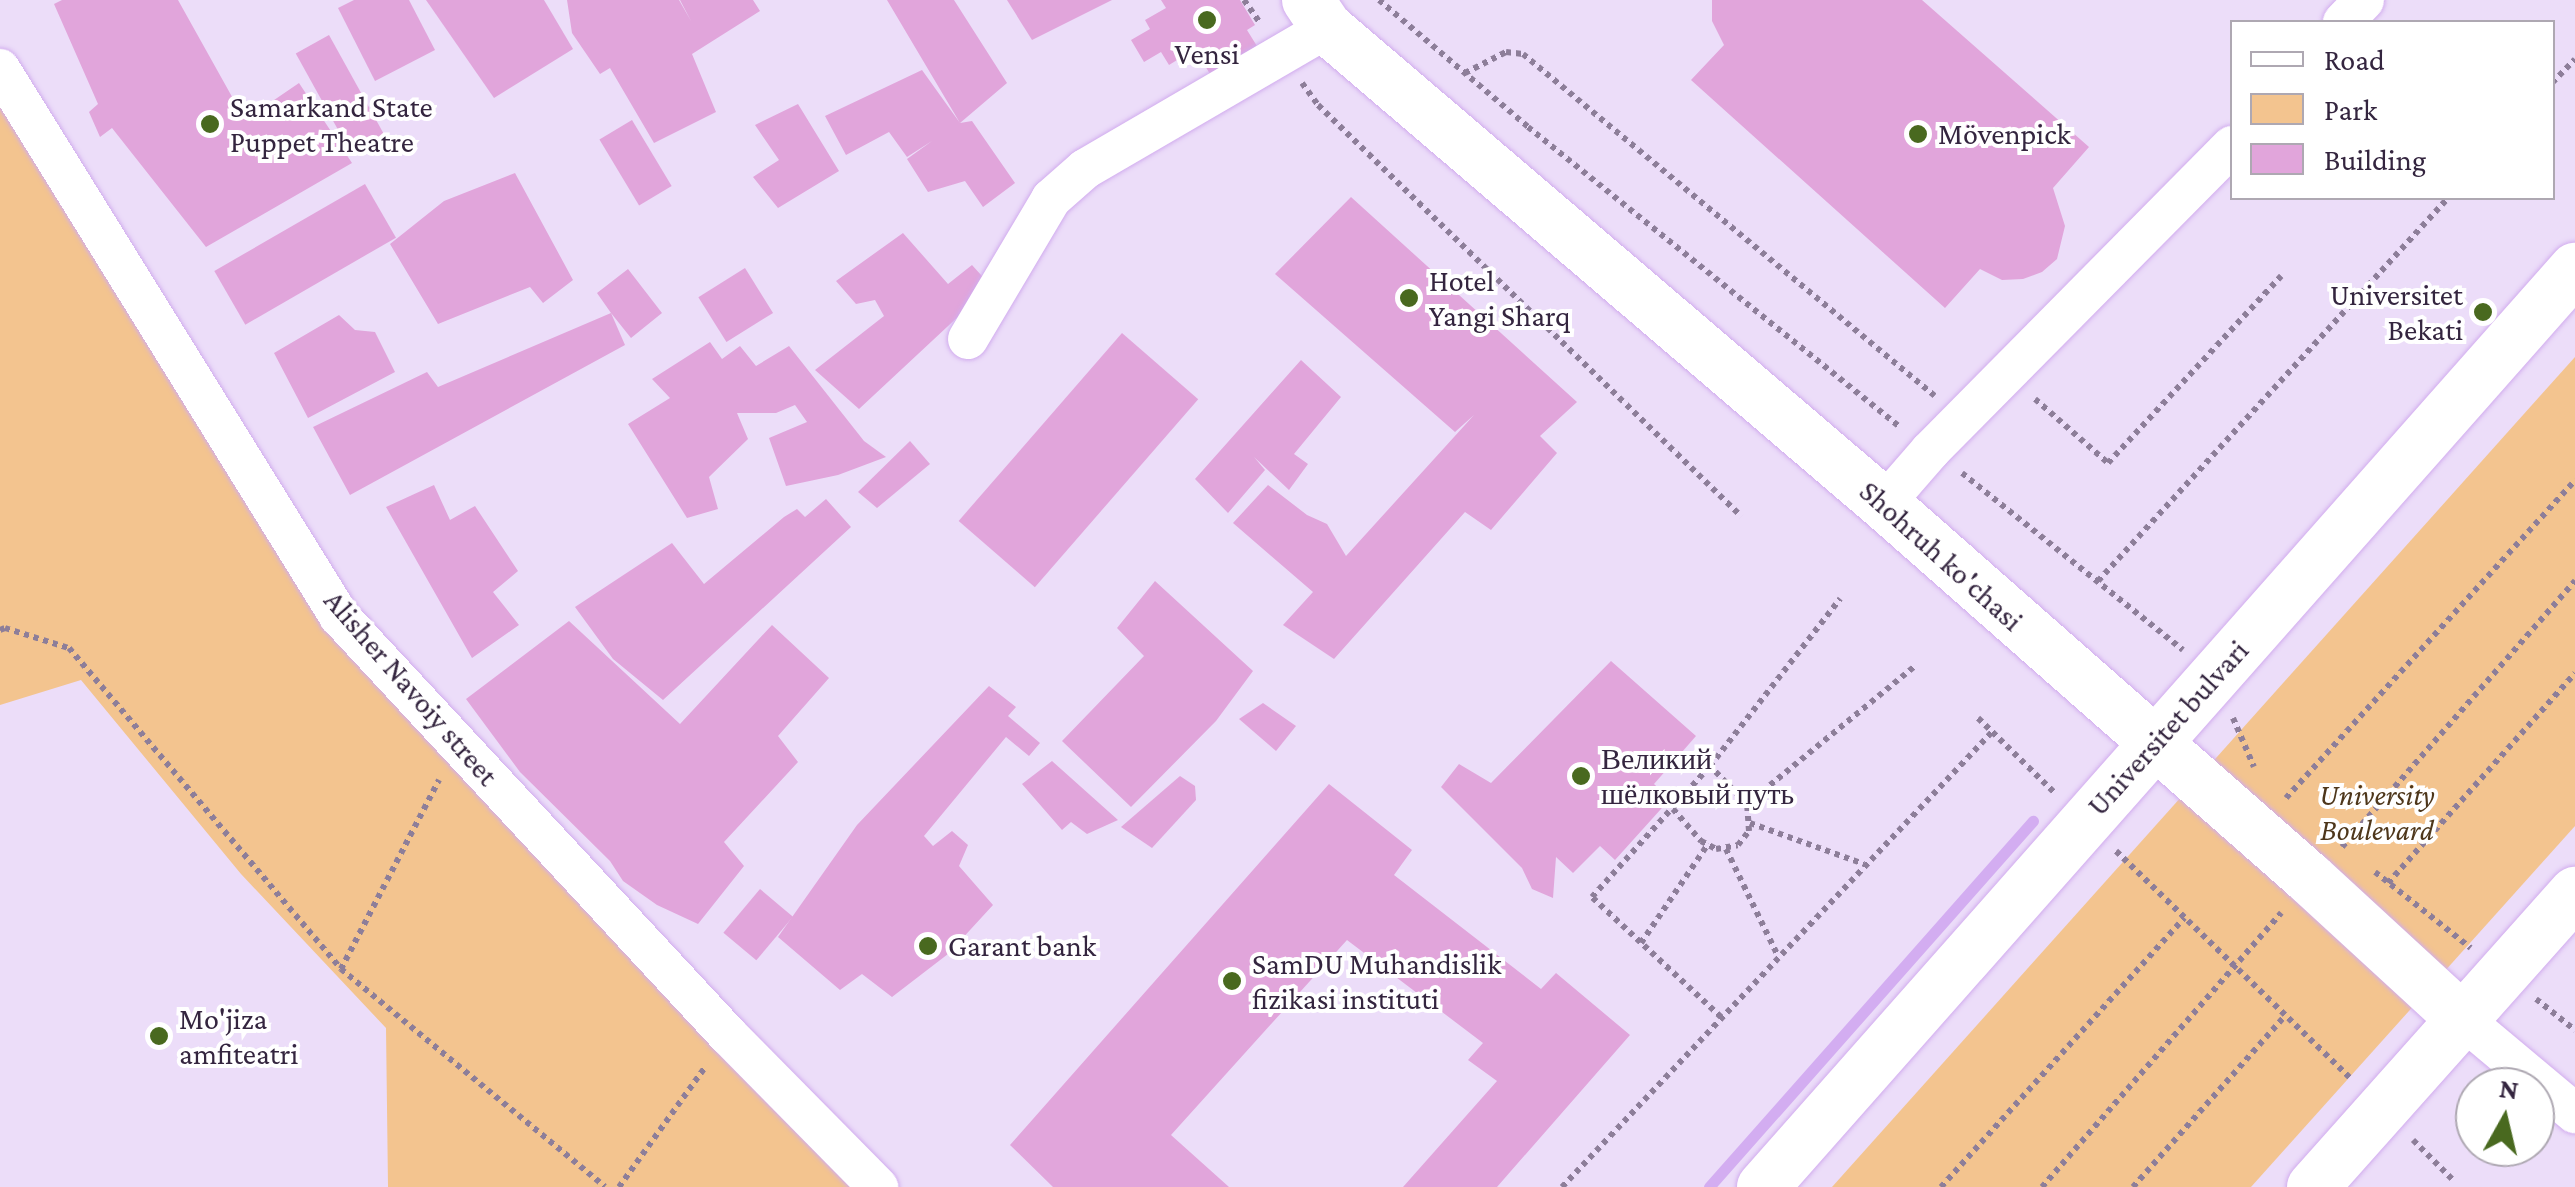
<!DOCTYPE html>
<meta charset="utf-8">
<style>
body{margin:0}
#map{position:relative;width:2575px;height:1187px;overflow:hidden;background:#ecddf9;font-family:"Crimson Pro",serif}
div>[style]{position:absolute}
.green>*{inset:0;background:#f3c48f}
.stream>*{height:11px;margin:-5.5px;padding:0 5.5px;transform-origin:5.5px;border-radius:5.5px;background:#d3adf1}
.building>*{inset:0;background:#e1a5db;transform-origin:0 0}
.path>*{height:6px;margin-top:-3px;transform-origin:0;background:repeating-linear-gradient(90deg,#8d7e99 0 5px,transparent 0 10px)}
.roads{filter:drop-shadow(0 0 2px #d1acee) drop-shadow(0 0 2px #d1acee)}
.minor>*{height:40px;margin:-20px;padding:0 20px;transform-origin:20px;border-radius:20px;background:#fff}
.major>*{height:52px;margin:-26px;padding:0 26px;transform-origin:26px;border-radius:26px;background:#fff}
.dots>*{width:28px;height:28px;translate:-50% -50%;box-sizing:border-box;border:5px solid #fff;border-radius:50%}
span{translate:-50% -50%;white-space:nowrap;text-align:center;line-height:1.15;-webkit-text-stroke:8px #fff;paint-order:stroke}
.poi-label{font-size:30px;color:#34253f}
.left{translate:0 -50%;text-align:left}
.right{translate:-100% -50%;text-align:right}
.street-label{font-size:30px;color:#34253f}
.park-label{font-size:30px;color:#4e371b;font-style:italic}
.legend{position:absolute;left:2230px;top:20px;width:325px;height:180px;box-sizing:border-box;background:#fff;border:2px solid #aea8b2;margin:0;padding:12px 18px;list-style:none;font-size:30px;color:#34253f}
.legend li{display:flex;align-items:center;gap:20px;height:50px}
.legend b{width:50px;border:2px solid #aea8b2}
.north{position:absolute;left:2455px;top:1067px;width:100px;height:100px;box-sizing:border-box;background:#fff;border:2px solid #aea8b2;border-radius:50%;rotate:8deg;font-size:28px;font-weight:700;line-height:40px;text-align:center;color:#34253f}
.north::after{content:'';display:block;margin:auto;width:35px;height:45px;background:#49691f;clip-path:polygon(50% 0,100% 100%,50% 72%,0 100%)}
</style>
<div id="map">
<div class="green">
<i style="clip-path:polygon(0 88px,337px 614px,862px 1187px,388px 1187px,386px 1028px,241px 874px,81px 680px,0 705px)"></i>
<i style="clip-path:polygon(2575px 357px,2575px 826px,2251px 1187px,1832px 1187px)"></i>
</div>
<div class="stream">
<i style="left:1709px;top:1187px;width:489px;rotate:-48.5deg"></i>
</div>
<div class="building">
<i style="clip-path:polygon(62px 0,178px 0,245px 120px,299px 83px,352px 163px,206px 247px,112px 128px,100px 137px,89px 112px,98px 104px,54px 4px)"></i>
<i style="clip-path:polygon(354px 0,409px 0,435px 50px,375px 81px,338px 8px)"></i>
<i style="clip-path:polygon(426px 0,544px 0,573px 49px,494px 98px)"></i>
<i style="clip-path:polygon(567px 0,679px 0,691px 21px,680px 0,753px 0,760px 11px,692px 54px,716px 112px,654px 143px,610px 68px,600px 74px,572px 33px)"></i>
<i style="clip-path:polygon(887px 0,954px 0,1007px 83px,960px 123px,972px 121px,1015px 183px,983px 207px,965px 181px,928px 192px,907px 159px,932px 141px,907px 157px,889px 132px,846px 155px,825px 116px,922px 70px,960px 123px)"></i>
<i style="clip-path:polygon(1007px 0,1112px 0,1032px 40px)"></i>
<i style="clip-path:polygon(1161px 0,1240px 0,1255px 25px,1247px 30px,1260px 51px,1213px 79px,1195px 49px,1169px 65px,1161px 52px,1144px 62px,1131px 40px,1150px 29px,1145px 20px,1166px 8px)"></i>
<i style="clip-path:polygon(1712px 0,1922px 0,2089px 147px,2053px 188px,2065px 226px,2057px 259px,2042px 272px,2023px 279px,2002px 280px,1980px 269px,1945px 308px,1691px 80px,1724px 45px,1712px 21px)"></i>
<i style="left:329px;top:35px;width:116px;height:38px;rotate:61deg"></i>
<i style="clip-path:polygon(798px 104px,839px 171px,778px 208px,753px 177px,779px 160px,755px 125px)"></i>
<i style="left:632px;top:120px;width:77px;height:38px;rotate:59deg"></i>
<i style="clip-path:polygon(515px 173px,573px 280px,543px 303px,530px 287px,438px 324px,390px 244px,444px 201px)"></i>
<i style="left:365px;top:184px;width:62px;height:174px;rotate:60deg"></i>
<i style="clip-path:polygon(1351px 197px,1577px 402px,1540px 436px,1557px 453px,1491px 530px,1465px 512px,1334px 659px,1283px 625px,1313px 592px,1233px 523px,1268px 485px,1307px 515px,1327px 524px,1346px 556px,1474px 415px,1455px 432px,1275px 274px)"></i>
<i style="clip-path:polygon(903px 233px,948px 284px,972px 265px,991px 286px,859px 409px,815px 370px,884px 316px,875px 300px,856px 304px,836px 281px)"></i>
<i style="left:745px;top:268px;width:53px;height:55px;rotate:58deg"></i>
<i style="clip-path:polygon(628px 269px,662px 313px,631px 338px,611px 313px,625px 345px,350px 495px,313px 427px,427px 372px,438px 387px,611px 313px,597px 293px)"></i>
<i style="clip-path:polygon(339px 315px,355px 330px,375px 332px,395px 372px,308px 418px,274px 353px)"></i>
<i style="left:1122px;top:333px;width:101px;height:249px;rotate:41deg"></i>
<i style="clip-path:polygon(710px 342px,722px 359px,740px 346px,756px 366px,789px 346px,864px 441px,886px 457px,838px 475px,786px 486px,769px 438px,807px 422px,795px 405px,776px 413px,737px 413px,748px 439px,709px 477px,718px 509px,687px 518px,628px 424px,670px 398px,652px 379px)"></i>
<i style="clip-path:polygon(1301px 360px,1341px 397px,1294px 454px,1308px 464px,1289px 490px,1254px 457px,1265px 470px,1228px 513px,1195px 479px)"></i>
<i style="clip-path:polygon(910px 441px,930px 464px,877px 508px,858px 492px)"></i>
<i style="clip-path:polygon(434px 485px,450px 520px,475px 506px,518px 571px,493px 592px,519px 625px,472px 658px,386px 507px)"></i>
<i style="clip-path:polygon(826px 499px,851px 527px,663px 700px,613px 659px,575px 607px,672px 543px,704px 584px,784px 517px,797px 509px,805px 517px)"></i>
<i style="clip-path:polygon(1155px 581px,1253px 671px,1216px 721px,1131px 807px,1062px 741px,1144px 656px,1117px 628px)"></i>
<i style="clip-path:polygon(569px 621px,680px 724px,772px 625px,829px 678px,778px 736px,798px 762px,724px 842px,744px 866px,698px 924px,657px 905px,623px 881px,610px 861px,520px 772px,466px 699px)"></i>
<i style="clip-path:polygon(1611px 661px,1696px 736px,1654px 784px,1670px 799px,1615px 860px,1600px 846px,1573px 873px,1556px 857px,1553px 898px,1532px 889px,1522px 868px,1441px 787px,1459px 764px,1491px 783px)"></i>
<i style="clip-path:polygon(989px 686px,1016px 707px,1008px 716px,1040px 743px,1029px 756px,1006px 737px,924px 836px,933px 846px,952px 831px,968px 845px,959px 866px,993px 905px,948px 954px,892px 997px,862px 974px,840px 990px,778px 937px,857px 825px)"></i>
<i style="clip-path:polygon(1263px 703px,1296px 726px,1276px 751px,1239px 719px)"></i>
<i style="clip-path:polygon(1052px 761px,1118px 820px,1087px 834px,1071px 822px,1062px 830px,1022px 784px)"></i>
<i style="clip-path:polygon(1180px 776px,1195px 786px,1196px 800px,1152px 848px,1121px 827px)"></i>
<i style="clip-path:polygon(1329px 784px,1412px 850px,1394px 875px,1541px 989px,1556px 973px,1630px 1035px,1497px 1187px,1403px 1187px,1497px 1081px,1468px 1060px,1483px 1043px,1347px 940px,1171px 1135px,1229px 1187px,1053px 1187px,1010px 1145px)"></i>
<i style="left:760px;top:889px;width:43px;height:57px;rotate:40deg"></i>
</div>
<div class="path">
<i style="left:1244px;top:0;width:29px;rotate:55deg"></i>
<i style="left:1379px;top:0;width:196px;rotate:40.4deg"></i>
<i style="left:1528px;top:127px;width:478px;rotate:38.9deg"></i>
<i style="left:1465px;top:73px;width:46px;rotate:-27.1deg"></i>
<i style="left:1506px;top:52px;width:17px;rotate:7deg"></i>
<i style="left:1523px;top:54px;width:535px;rotate:39.7deg"></i>
<i style="left:1302px;top:83px;width:27px;rotate:54deg"></i>
<i style="left:1318px;top:105px;width:590px;rotate:44.18deg"></i>
<i style="left:2552px;top:83px;width:33px;rotate:-46deg"></i>
<i style="left:2035px;top:399px;width:97px;rotate:41.2deg"></i>
<i style="left:2108px;top:463px;width:255px;rotate:-47.2deg"></i>
<i style="left:1962px;top:473px;width:283px;rotate:38.7deg"></i>
<i style="left:2098px;top:581px;width:519px;rotate:-47.58deg"></i>
<i style="left:0;top:630px;width:5px;rotate:-22deg"></i>
<i style="left:5px;top:628px;width:67px;rotate:17.4deg"></i>
<i style="left:69px;top:648px;width:421px;rotate:49.7deg"></i>
<i style="left:341px;top:969px;width:342px;rotate:39.5deg"></i>
<i style="left:1978px;top:718px;width:109px;rotate:44.3deg"></i>
<i style="left:2233px;top:718px;width:53px;rotate:66.8deg"></i>
<i style="left:2286px;top:798px;width:430px;rotate:-47.7deg"></i>
<i style="left:1747px;top:804px;width:219px;rotate:-39.4deg"></i>
<i style="left:1673px;top:809px;width:43px;rotate:48.8deg"></i>
<i style="left:1701px;top:841px;width:17px;rotate:28deg"></i>
<i style="left:1716px;top:849px;width:22px;rotate:-10deg"></i>
<i style="left:1738px;top:845px;width:18px;rotate:-52deg"></i>
<i style="left:1749px;top:831px;width:27px;rotate:-94deg"></i>
<i style="left:1747px;top:804px;width:53px;rotate:-134.2deg"></i>
<i style="left:1750px;top:823px;width:121px;rotate:19.8deg"></i>
<i style="left:2342px;top:847px;width:354px;rotate:-48.8deg"></i>
<i style="left:1726px;top:849px;width:119px;rotate:64.1deg"></i>
<i style="left:2116px;top:851px;width:327px;rotate:44.1deg"></i>
<i style="left:2375px;top:872px;width:122px;rotate:38.4deg"></i>
<i style="left:2388px;top:883px;width:281px;rotate:-48.3deg"></i>
<i style="left:1641px;top:943px;width:120px;rotate:-55.9deg"></i>
<i style="left:341px;top:969px;width:213px;rotate:-62.6deg"></i>
<i style="left:2536px;top:999px;width:50px;rotate:38.5deg"></i>
<i style="left:1721px;top:1017px;width:176px;rotate:-137.1deg"></i>
<i style="left:1592px;top:897px;width:176px;rotate:-48deg"></i>
<i style="left:1710px;top:766px;width:212px;rotate:-52.1deg"></i>
<i style="left:2413px;top:1140px;width:55px;rotate:45deg"></i>
<i style="left:619px;top:1187px;width:149px;rotate:-54.3deg"></i>
<i style="left:1562px;top:1187px;width:626px;rotate:-46.62deg"></i>
<i style="left:1941px;top:1187px;width:363px;rotate:-47.9deg"></i>
<i style="left:2042px;top:1187px;width:364px;rotate:-48.9deg"></i>
<i style="left:2133px;top:1187px;width:229px;rotate:-48.4deg"></i>
</div>
<div class="roads">
<div class="minor">
<i style="left:2343px;top:22px;width:30px;rotate:-46deg"></i>
<i style="left:0;top:69px;width:644px;rotate:58.21deg"></i>
<i style="left:339px;top:616px;width:572px;rotate:47.13deg"></i>
<i style="left:728px;top:1035px;width:214px;rotate:45.4deg"></i>
<i style="left:968px;top:339px;width:163px;rotate:-59.3deg"></i>
<i style="left:1051px;top:199px;width:45px;rotate:-41.4deg"></i>
<i style="left:1085px;top:169px;width:280px;rotate:-30.2deg"></i>
<i style="left:1884px;top:504px;width:70px;rotate:-49deg"></i>
<i style="left:1930px;top:451px;width:429px;rotate:-45.3deg"></i>
<i style="left:2460px;top:1017px;width:150px;rotate:39.9deg"></i>
</div>
<div class="major">
<i style="left:1308px;top:0;width:34px;rotate:56deg"></i>
<i style="left:1327px;top:28px;width:733px;rotate:40.52deg"></i>
<i style="left:1884px;top:504px;width:566px;rotate:41.35deg"></i>
<i style="left:2309px;top:878px;width:205px;rotate:42.6deg"></i>
<i style="left:1763px;top:1187px;width:1226px;rotate:-48.51deg"></i>
<i style="left:2313px;top:1187px;width:394px;rotate:-48.3deg"></i>
</div>
</div>
<div class="dots">
<i style="left:1207px;top:20px;background:#49691f"></i>
<i style="left:210px;top:124px;background:#49691f"></i>
<i style="left:1918px;top:134px;background:#49691f"></i>
<i style="left:1409px;top:298px;background:#49691f"></i>
<i style="left:2483px;top:312px;background:#49691f"></i>
<i style="left:1581px;top:776px;background:#49691f"></i>
<i style="left:928px;top:946px;background:#49691f"></i>
<i style="left:1232px;top:981px;background:#49691f"></i>
<i style="left:159px;top:1036px;background:#49691f"></i>
</div>
<div class="poi-label">
<span style="left:1207px;top:54px">Vensi</span>
<span class="left" style="left:230px;top:124px">Samarkand State<br>Puppet Theatre</span>
<span class="left" style="left:1938px;top:134px">Mövenpick</span>
<span class="left" style="left:1429px;top:298px">Hotel<br>Yangi Sharq</span>
<span class="right" style="left:2463px;top:312px">Universitet<br>Bekati</span>
<span class="left" style="left:1601px;top:776px">Великий<br>шёлковый путь</span>
<span class="left" style="left:948px;top:946px">Garant bank</span>
<span class="left" style="left:1252px;top:981px">SamDU Muhandislik<br>fizikasi instituti</span>
<span class="left" style="left:179px;top:1036px">Mo'jiza<br>amfiteatri</span>
</div>
<div class="street-label">
<span style="left:1941px;top:556px;rotate:42deg">Shohruh ko'chasi</span>
<span style="left:411px;top:688px;rotate:49deg">Alisher Navoiy street</span>
<span style="left:2168px;top:728px;rotate:-48deg">Universitet bulvari</span>
</div>
<div class="park-label">
<span style="left:2377px;top:812px">University<br>Boulevard</span>
</div>
<ul class="legend">
<li><b style="height:12px;background:#fff"></b>Road</li>
<li><b style="height:28px;background:#f3c48f"></b>Park</li>
<li><b style="height:28px;background:#e1a5db"></b>Building</li>
</ul>
<div class="north">N</div>
</div>
